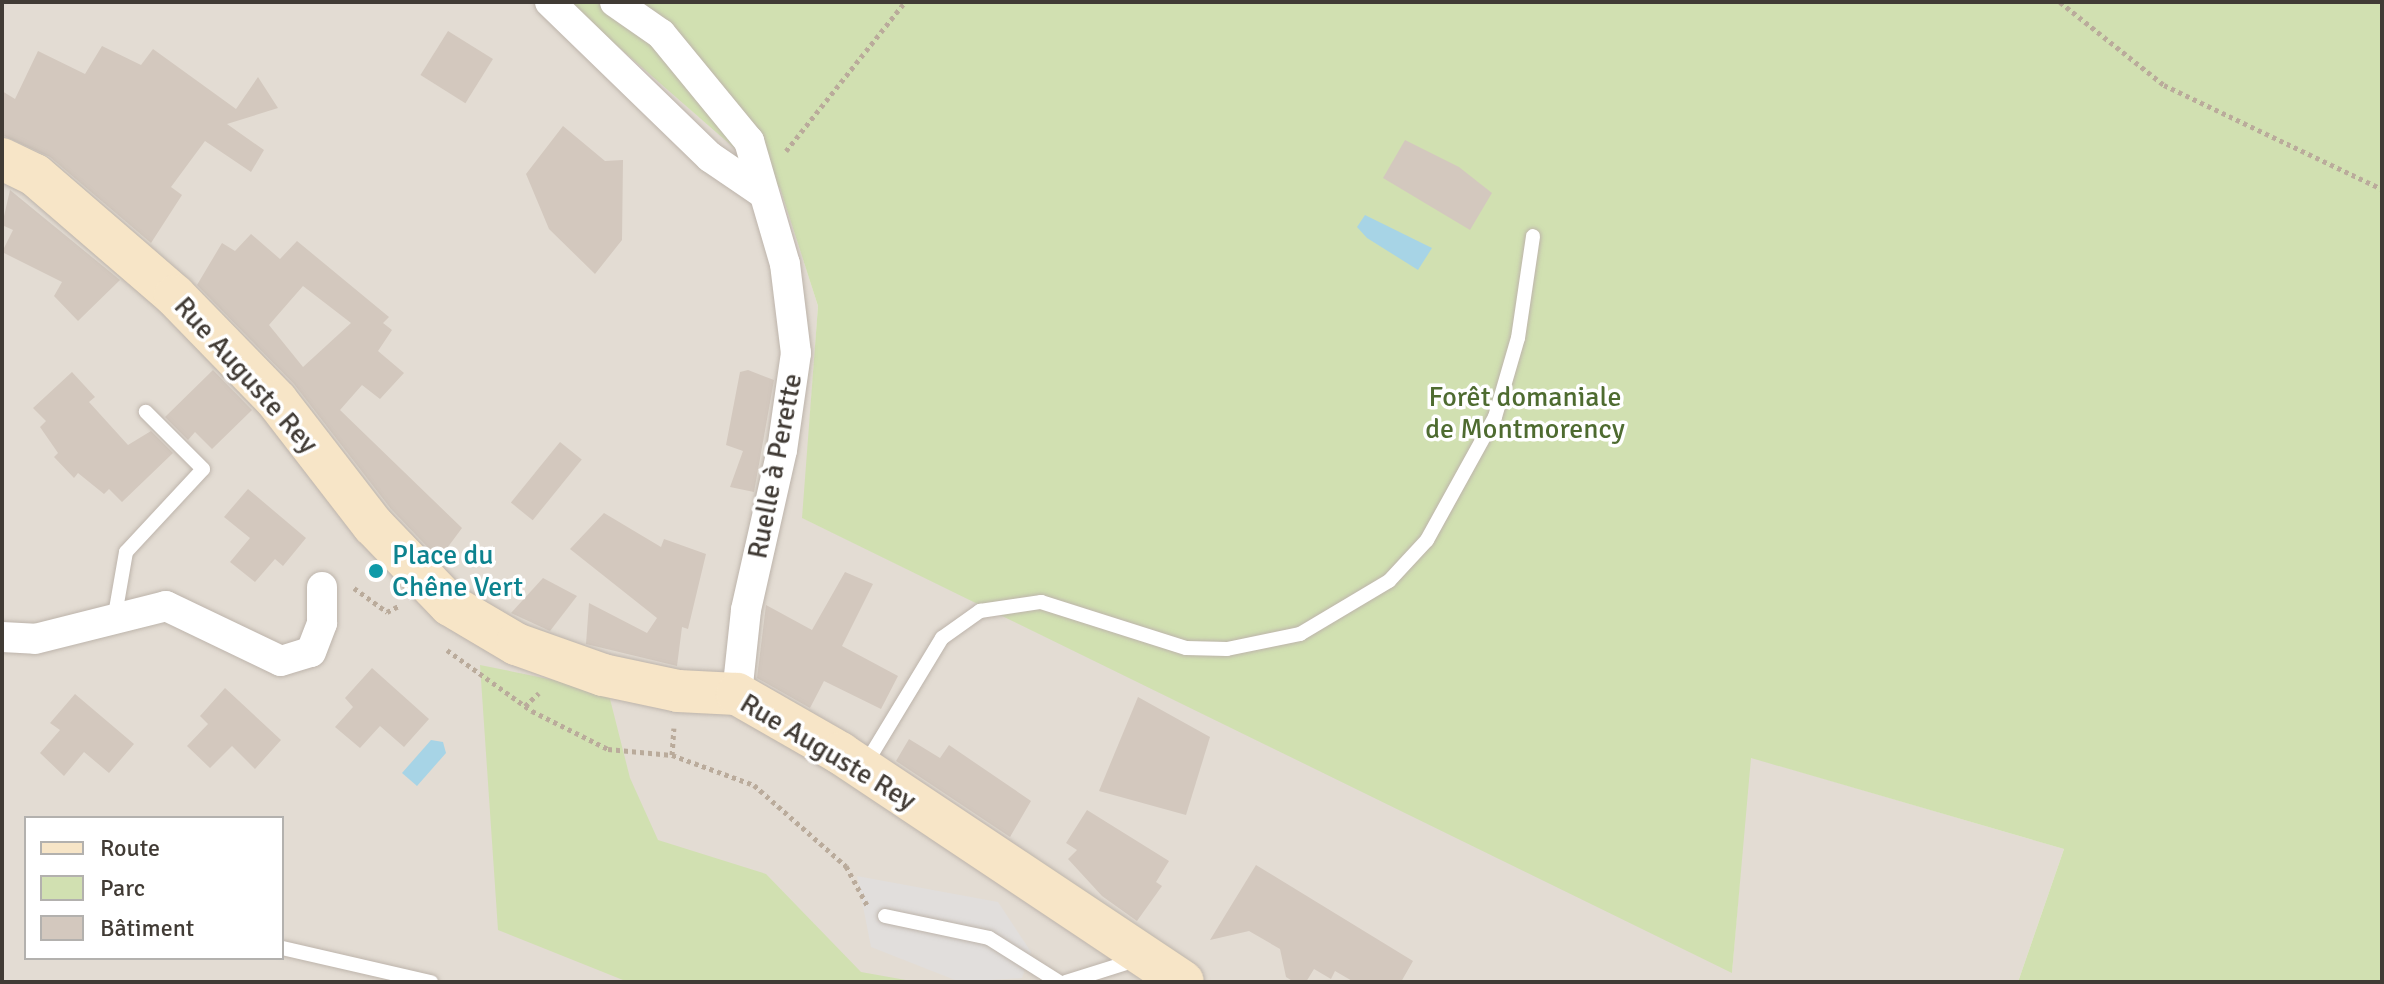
<!DOCTYPE html>
<meta charset="utf-8">
<style>
body{margin:0}
#map{position:relative;width:2384px;height:984px;overflow:hidden;background:#f0ebe4;font-family:Signika,sans-serif}
div>[style]{position:absolute}
.residential>*{inset:0;background:#e3dcd3}
.green>*{inset:0;background:#d1e0b1}
.parking>*{inset:0;background:#e1dedc}
.water>*{inset:0;background:#a7d4e6}
.building>*{inset:0;background:#d3c8be;transform-origin:0 0}
.path>*{height:5px;margin-top:-2.5px;transform-origin:0;background:repeating-linear-gradient(90deg,#baab9b 0 4px,transparent 0 8px)}
.roads{filter:drop-shadow(0 0 2px #bdb4ab) drop-shadow(0 0 2px #bdb4ab)}
.lane>*{height:14px;margin:-7px;padding:0 7px;transform-origin:7px;border-radius:7px;background:#fff}
.street>*{height:30px;margin:-15px;padding:0 15px;transform-origin:15px;border-radius:15px;background:#fff}
.secondary>*{height:42px;margin:-21px;padding:0 21px;transform-origin:21px;border-radius:21px;background:#f7e5c7}
.dots>*{width:22px;height:22px;translate:-50% -50%;box-sizing:border-box;border:4px solid #fff;border-radius:50%}
span{translate:-50% -50%;white-space:nowrap;text-align:center;line-height:1.15;-webkit-text-stroke:7px #fff;paint-order:stroke}
.street-label{font-size:28px;color:#413b35}
.park-label{font-size:28px;color:#4e6b30}
.culture-label{font-size:28px;color:#0d838f}
.left{translate:0 -50%;text-align:left}
.frame{position:absolute;inset:0;border:4px solid #413b35;pointer-events:none}
.legend{position:absolute;left:24px;top:816px;width:260px;height:144px;box-sizing:border-box;background:#fff;border:2px solid #b3b1ae;margin:0;padding:10px 14px;list-style:none;font-size:24px;color:#413b35}
.legend li{display:flex;align-items:center;gap:16px;height:40px}
.legend b{width:40px;border:2px solid #b3b1ae}
</style>
<div id="map">
<div class="residential">
<i style="clip-path:polygon(evenodd,2px 2px,567px 2px,780px 187px,818px 306px,803px 518px,1732px 972px,1750px 757px,2064px 849px,2018px 982px,2px 982px,2px 2px,26px 818px,282px 818px,282px 958px,26px 958px,26px 818px)"></i>
</div>
<div class="green">
<i style="clip-path:polygon(567px 2px,2382px 2px,2382px 982px,2018px 982px,2064px 849px,1751px 758px,1732px 973px,802px 518px,818px 306px,780px 188px)"></i>
<i style="clip-path:polygon(480px 665px,608px 691px,630px 778px,658px 840px,766px 874px,861px 972px,917px 982px,628px 982px,498px 930px)"></i>
</div>
<div class="parking">
<i style="clip-path:polygon(857px 876px,998px 902px,1031px 952px,1022px 978px,960px 982px,871px 947px)"></i>
</div>
<div class="water">
<i style="clip-path:polygon(1365px 215px,1432px 248px,1418px 270px,1367px 238px,1357px 227px)"></i>
<i style="clip-path:polygon(431px 740px,443px 742px,446px 753px,417px 786px,402px 773px)"></i>
</div>
<div class="building">
<i style="left:448px;top:31px;width:53px;height:52px;rotate:32deg"></i>
<i style="clip-path:polygon(102px 46px,141px 65px,153px 49px,236px 109px,258px 77px,278px 108px,227px 124px,264px 150px,251px 172px,205px 141px,171px 187px,182px 195px,151px 243px,50px 157px,2px 135px,2px 91px,15px 99px,38px 51px,85px 74px)"></i>
<i style="clip-path:polygon(563px 126px,605px 161px,623px 160px,622px 240px,595px 274px,549px 229px,526px 174px)"></i>
<i style="clip-path:polygon(1405px 140px,1459px 167px,1492px 193px,1470px 230px,1383px 178px)"></i>
<i style="clip-path:polygon(10px 190px,120px 280px,78px 321px,54px 296px,62px 282px,2px 252px,13px 230px,2px 225px)"></i>
<i style="clip-path:polygon(evenodd,251px 234px,280px 259px,297px 241px,389px 317px,383px 323px,392px 330px,378px 351px,404px 373px,380px 399px,362px 385px,340px 410px,462px 528px,439px 559px,391px 509px,294px 384px,197px 285px,222px 243px,235px 251px,251px 234px,303px 286px,351px 323px,303px 367px,269px 325px,303px 286px)"></i>
<i style="clip-path:polygon(213px 370px,252px 410px,212px 449px,195px 432px,188px 440px,165px 417px)"></i>
<i style="clip-path:polygon(748px 370px,774px 380px,754px 492px,730px 487px,743px 451px,726px 445px,740px 372px)"></i>
<i style="clip-path:polygon(72px 372px,95px 397px,89px 402px,128px 445px,151px 431px,173px 453px,122px 502px,109px 489px,104px 494px,78px 473px,74px 478px,54px 457px,58px 453px,40px 427px,46px 421px,33px 408px)"></i>
<i style="left:560px;top:442px;width:28px;height:78px;rotate:39deg"></i>
<i style="clip-path:polygon(248px 489px,306px 538px,283px 566px,275px 559px,255px 582px,230px 562px,250px 538px,224px 517px)"></i>
<i style="clip-path:polygon(604px 513px,661px 547px,664px 539px,706px 554px,688px 629px,682px 627px,677px 666px,586px 644px,589px 603px,647px 633px,657px 618px,570px 549px)"></i>
<i style="clip-path:polygon(845px 572px,873px 584px,842px 646px,898px 676px,881px 709px,824px 681px,810px 708px,757px 678px,766px 605px,812px 630px)"></i>
<i style="clip-path:polygon(543px 578px,577px 596px,550px 631px,511px 613px)"></i>
<i style="clip-path:polygon(372px 668px,429px 719px,404px 747px,380px 726px,360px 748px,335px 727px,353px 707px,345px 698px)"></i>
<i style="clip-path:polygon(225px 688px,281px 740px,255px 769px,232px 746px,210px 768px,187px 746px,208px 724px,200px 716px)"></i>
<i style="clip-path:polygon(75px 694px,134px 744px,109px 773px,84px 752px,64px 776px,40px 753px,60px 730px,50px 723px)"></i>
<i style="clip-path:polygon(1138px 697px,1210px 737px,1186px 815px,1099px 791px)"></i>
<i style="clip-path:polygon(909px 739px,940px 758px,949px 745px,1031px 801px,1010px 837px,896px 761px)"></i>
<i style="clip-path:polygon(1087px 810px,1169px 861px,1156px 882px,1162px 886px,1137px 921px,1102px 896px,1068px 859px,1077px 850px,1066px 843px)"></i>
<i style="clip-path:polygon(1256px 865px,1413px 961px,1401px 982px,1354px 982px,1335px 971px,1331px 979px,1314px 969px,1306px 982px,1294px 982px,1286px 977px,1280px 949px,1249px 931px,1210px 940px)"></i>
</div>
<div class="path">
<i style="left:2060px;top:2px;width:133px;rotate:38.6deg"></i>
<i style="left:2164px;top:85px;width:242px;rotate:25.5deg"></i>
<i style="left:786px;top:151px;width:191px;rotate:-51.4deg"></i>
<i style="left:354px;top:588px;width:41px;rotate:36deg"></i>
<i style="left:387px;top:612px;width:13px;rotate:-27deg"></i>
<i style="left:447px;top:650px;width:105px;rotate:35.7deg"></i>
<i style="left:532px;top:711px;width:85px;rotate:26.6deg"></i>
<i style="left:608px;top:749px;width:64px;rotate:5.4deg"></i>
<i style="left:672px;top:755px;width:87px;rotate:20.1deg"></i>
<i style="left:754px;top:785px;width:123px;rotate:41.4deg"></i>
<i style="left:846px;top:866px;width:44px;rotate:61.7deg"></i>
<i style="left:525px;top:706px;width:19px;rotate:-43deg"></i>
<i style="left:672px;top:755px;width:27px;rotate:-86deg"></i>
</div>
<div class="roads">
<div class="lane">
<i style="left:115px;top:615px;width:64px;rotate:-80.1deg"></i>
<i style="left:126px;top:552px;width:113px;rotate:-47.1deg"></i>
<i style="left:203px;top:469px;width:81px;rotate:-135deg"></i>
<i style="left:865px;top:765px;width:149px;rotate:-58.8deg"></i>
<i style="left:942px;top:638px;width:47px;rotate:-35.4deg"></i>
<i style="left:980px;top:611px;width:62px;rotate:-8.4deg"></i>
<i style="left:1041px;top:602px;width:152px;rotate:17.6deg"></i>
<i style="left:1186px;top:648px;width:41px;rotate:1.4deg"></i>
<i style="left:1227px;top:649px;width:75px;rotate:-11.6deg"></i>
<i style="left:1300px;top:634px;width:104px;rotate:-30.8deg"></i>
<i style="left:1389px;top:581px;width:56px;rotate:-47.2deg"></i>
<i style="left:1427px;top:540px;width:141px;rotate:-61.1deg"></i>
<i style="left:1495px;top:417px;width:82px;rotate:-73.8deg"></i>
<i style="left:1518px;top:338px;width:103px;rotate:-81.6deg"></i>
<i style="left:885px;top:916px;width:106px;rotate:11.9deg"></i>
<i style="left:989px;top:938px;width:83px;rotate:32.2deg"></i>
<i style="left:282px;top:948px;width:153px;rotate:12.9deg"></i>
<i style="left:1066px;top:982px;width:77px;rotate:-17.5deg"></i>
</div>
<div class="street">
<i style="left:550px;top:2px;width:223px;rotate:44.1deg"></i>
<i style="left:710px;top:157px;width:64px;rotate:34.2deg"></i>
<i style="left:615px;top:2px;width:56px;rotate:34.8deg"></i>
<i style="left:661px;top:34px;width:139px;rotate:50.6deg"></i>
<i style="left:749px;top:141px;width:128px;rotate:73.7deg"></i>
<i style="left:785px;top:264px;width:90px;rotate:83deg"></i>
<i style="left:796px;top:353px;width:98px;rotate:98.2deg"></i>
<i style="left:782px;top:450px;width:164px;rotate:102.7deg"></i>
<i style="left:746px;top:610px;width:84px;rotate:96.1deg"></i>
<i style="left:2px;top:637px;width:33px;rotate:3deg"></i>
<i style="left:35px;top:639px;width:135px;rotate:-14.1deg"></i>
<i style="left:166px;top:606px;width:127px;rotate:25.6deg"></i>
<i style="left:281px;top:661px;width:31px;rotate:-17deg"></i>
<i style="left:311px;top:652px;width:31px;rotate:-69deg"></i>
<i style="left:322px;top:623px;width:36px;rotate:-90deg"></i>
</div>
<div class="secondary">
<i style="left:2px;top:159px;width:37px;rotate:26deg"></i>
<i style="left:35px;top:175px;width:185px;rotate:40.8deg"></i>
<i style="left:175px;top:296px;width:146px;rotate:45.8deg"></i>
<i style="left:277px;top:401px;width:157px;rotate:52.3deg"></i>
<i style="left:373px;top:525px;width:111px;rotate:46.1deg"></i>
<i style="left:450px;top:605px;width:77px;rotate:30.6deg"></i>
<i style="left:516px;top:644px;width:92px;rotate:19.6deg"></i>
<i style="left:603px;top:675px;width:77px;rotate:12deg"></i>
<i style="left:678px;top:691px;width:59px;rotate:2.9deg"></i>
<i style="left:737px;top:694px;width:119px;rotate:29.8deg"></i>
<i style="left:840px;top:753px;width:412px;rotate:33.7deg"></i>
</div>
</div>
<div class="dots">
<i style="left:376px;top:571px;background:#0f9aa8"></i>
</div>
<div class="street-label">
<span style="left:246px;top:375px;rotate:48deg">Rue Auguste Rey</span>
<span style="left:775px;top:466px;rotate:-79deg">Ruelle à Perette</span>
<span style="left:828px;top:752px;rotate:31deg">Rue Auguste Rey</span>
</div>
<div class="park-label">
<span style="left:1525px;top:413px">Forêt domaniale<br>de Montmorency</span>
</div>
<div class="culture-label">
<span class="left" style="left:392px;top:571px">Place du<br>Chêne Vert</span>
</div>
<div class="frame"></div>
<ul class="legend">
<li><b style="height:10px;background:#f7e5c7"></b>Route</li>
<li><b style="height:22px;background:#d1e0b1"></b>Parc</li>
<li><b style="height:22px;background:#d3c8be"></b>Bâtiment</li>
</ul>
</div>
